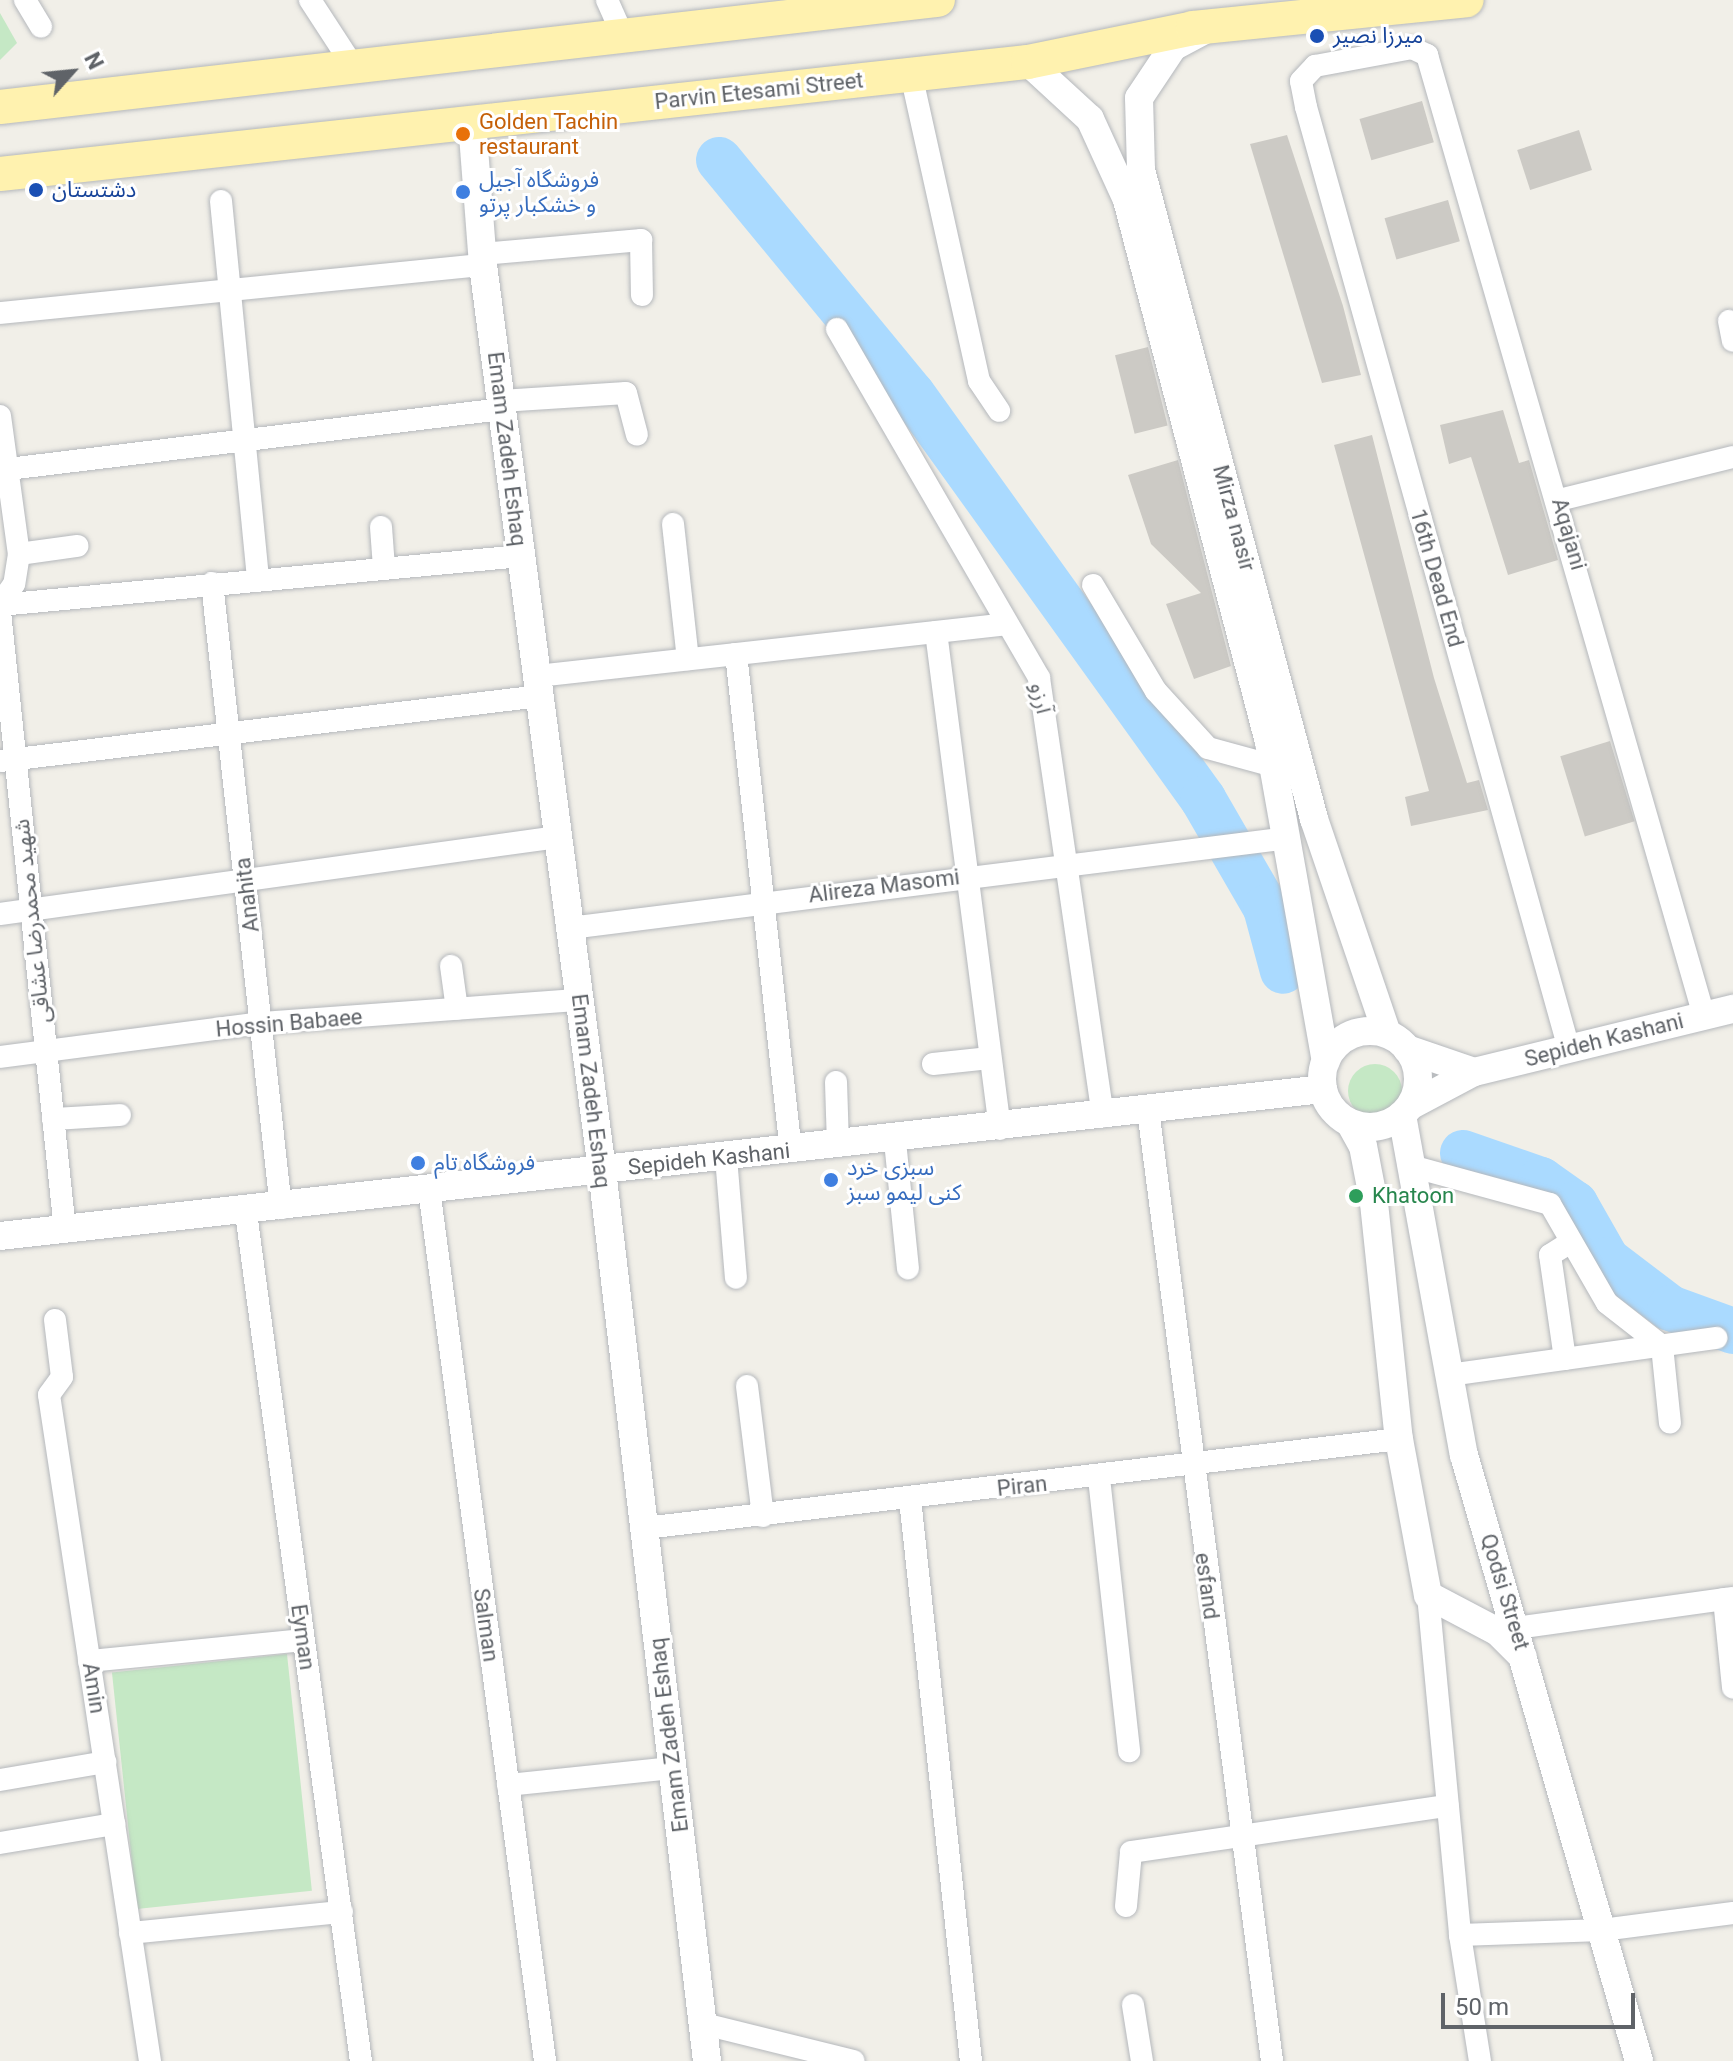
<!DOCTYPE html>
<meta charset="utf-8">
<style>
body{margin:0}
#map{position:relative;width:1733px;height:2061px;overflow:hidden;background:#f1efe8;font-family:Roboto,"Noto Sans Arabic",sans-serif}
div>[style]{position:absolute}
.green>*{inset:0;background:#c5e8c5;transform-origin:0 0}
.round{border-radius:50%}
.river>*{height:46px;margin:-23px;padding:0 23px;transform-origin:23px;border-radius:23px;background:#aadaff}
.building>*{inset:0;background:#cccac5;transform-origin:0 0}
.roads{filter:drop-shadow(0 0 2px #b5b8bc) drop-shadow(0 0 2px #b5b8bc)}
.minor>*{height:22px;margin:-11px;padding:0 11px;transform-origin:11px;border-radius:11px;background:#fff}
.tertiary>*{height:28px;margin:-14px;padding:0 14px;transform-origin:14px;border-radius:14px;background:#fff}
.tertiary>.ring{margin:-14px;padding:0;box-sizing:content-box;background:none;border:28px solid #fff;border-radius:50%}
.primary>*{height:34px;margin:-17px;padding:0 17px;transform-origin:17px;border-radius:17px;background:#fff2af}
.dots>*{width:22px;height:22px;translate:-50% -50%;box-sizing:border-box;border:4px solid #fff;border-radius:50%}
span{translate:-50% -50%;white-space:nowrap;text-align:center;line-height:1.15;-webkit-text-stroke:6px #fff;paint-order:stroke}
.transit-label{font-size:22px;color:#164399}
.left{translate:0 -50%;text-align:left}
.street-label{font-size:22px;color:#5f6368}
.food-label{font-size:22px;color:#c56008}
.shop-label{font-size:22px;color:#366cbe}
.leisure-label{font-size:22px;color:#27864d}
.north{position:absolute;left:32px;top:32px;width:80px;height:80px;-webkit-text-stroke:6px #fff;paint-order:stroke;rotate:63deg;font-size:22px;font-weight:700;line-height:32px;text-align:center;color:#5f6368}
.north::after{content:'';display:block;margin:auto;width:28px;height:36px;background:#5f6368;clip-path:polygon(50% 0,100% 100%,50% 72%,0 100%)}
.scale{position:absolute;left:1441px;top:1993px;width:194px;height:36px;box-sizing:border-box;border:4px solid #5f6368;border-top:0;padding-left:10px;font-size:24px;line-height:28px;white-space:nowrap;color:#5f6368;-webkit-text-stroke:6px #fff;paint-order:stroke}
</style>
<div id="map">
<div class="green">
<i style="clip-path:polygon(0 13px,17px 43px,0 60px)"></i>
<i class="round" style="left:1348px;top:1064px;width:54px;height:54px"></i>
<i style="left:287px;top:1654px;width:238px;height:176px;rotate:84deg"></i>
</div>
<div class="river">
<i style="left:719px;top:160px;width:303px;rotate:50.5deg"></i>
<i style="left:912px;top:394px;width:499px;rotate:54.3deg"></i>
<i style="left:1203px;top:799px;width:126px;rotate:60deg"></i>
<i style="left:1266px;top:908px;width:65px;rotate:74.9deg"></i>
<i style="left:1463px;top:1153px;width:83px;rotate:19.1deg"></i>
<i style="left:1541px;top:1180px;width:42px;rotate:35.2deg"></i>
<i style="left:1575px;top:1204px;width:64px;rotate:60.3deg"></i>
<i style="left:1607px;top:1260px;width:79px;rotate:37.3deg"></i>
<i style="left:1670px;top:1308px;width:67px;rotate:20.1deg"></i>
</div>
<div class="building">
<i style="left:1422px;top:101px;width:43px;height:65px;rotate:74deg"></i>
<i style="left:1579px;top:130px;width:42px;height:65px;rotate:72deg"></i>
<i style="clip-path:polygon(1287px 135px,1343px 306px,1361px 375px,1322px 383px,1250px 144px)"></i>
<i style="left:1448px;top:200px;width:43px;height:66px;rotate:74deg"></i>
<i style="left:1148px;top:347px;width:81px;height:34px;rotate:76deg"></i>
<i style="clip-path:polygon(1503px 410px,1519px 463px,1529px 460px,1558px 560px,1508px 575px,1471px 457px,1449px 464px,1440px 425px)"></i>
<i style="clip-path:polygon(1372px 435px,1434px 678px,1467px 783px,1479px 780px,1488px 810px,1411px 826px,1405px 797px,1429px 791px,1334px 445px)"></i>
<i style="clip-path:polygon(1178px 460px,1231px 666px,1194px 679px,1166px 604px,1201px 593px,1151px 544px,1128px 475px)"></i>
<i style="left:1610px;top:741px;width:84px;height:52px;rotate:73deg"></i>
</div>
<div class="roads">
<div class="minor">
<i style="left:25px;top:0;width:31px;rotate:59deg"></i>
<i style="left:310px;top:0;width:79px;rotate:56.9deg"></i>
<i style="left:607px;top:0;width:39px;rotate:66deg"></i>
<i style="left:911px;top:74px;width:314px;rotate:77.5deg"></i>
<i style="left:979px;top:381px;width:36px;rotate:56deg"></i>
<i style="left:221px;top:201px;width:379px;rotate:84.4deg"></i>
<i style="left:482px;top:254px;width:160px;rotate:-5deg"></i>
<i style="left:641px;top:240px;width:55px;rotate:89deg"></i>
<i style="left:0;top:313px;width:485px;rotate:-5.7deg"></i>
<i style="left:1729px;top:321px;width:20px;rotate:79deg"></i>
<i style="left:837px;top:329px;width:403px;rotate:59.9deg"></i>
<i style="left:1039px;top:678px;width:443px;rotate:81.7deg"></i>
<i style="left:501px;top:401px;width:125px;rotate:-3.7deg"></i>
<i style="left:626px;top:393px;width:43px;rotate:75.3deg"></i>
<i style="left:0;top:416px;width:139px;rotate:82.2deg"></i>
<i style="left:19px;top:554px;width:30px;rotate:99deg"></i>
<i style="left:14px;top:584px;width:24px;rotate:125deg"></i>
<i style="left:0;top:470px;width:506px;rotate:-6.93deg"></i>
<i style="left:1559px;top:500px;width:179px;rotate:-13.9deg"></i>
<i style="left:673px;top:524px;width:136px;rotate:83.7deg"></i>
<i style="left:381px;top:527px;width:41px;rotate:85.8deg"></i>
<i style="left:19px;top:554px;width:59px;rotate:-7.9deg"></i>
<i style="left:212px;top:583px;width:629px;rotate:83.7deg"></i>
<i style="left:1093px;top:585px;width:123px;rotate:59.3deg"></i>
<i style="left:1156px;top:691px;width:77px;rotate:47.6deg"></i>
<i style="left:1208px;top:748px;width:68px;rotate:15.3deg"></i>
<i style="left:0;top:605px;width:523px;rotate:-5.37deg"></i>
<i style="left:0;top:612px;width:621px;rotate:84deg"></i>
<i style="left:936px;top:632px;width:501px;rotate:82.66deg"></i>
<i style="left:736px;top:654px;width:499px;rotate:83.7deg"></i>
<i style="left:537px;top:676px;width:472px;rotate:-6.3deg"></i>
<i style="left:0;top:761px;width:544px;rotate:-6.86deg"></i>
<i style="left:0;top:914px;width:563px;rotate:-7.86deg"></i>
<i style="left:570px;top:928px;width:724px;rotate:-7.14deg"></i>
<i style="left:451px;top:966px;width:43px;rotate:82.1deg"></i>
<i style="left:1569px;top:1049px;width:978px;rotate:-105.6deg"></i>
<i style="left:1306px;top:107px;width:26px;rotate:-101deg"></i>
<i style="left:1301px;top:81px;width:21px;rotate:-47deg"></i>
<i style="left:1315px;top:66px;width:99px;rotate:-10.5deg"></i>
<i style="left:1412px;top:48px;width:17px;rotate:25deg"></i>
<i style="left:1427px;top:55px;width:1000px;rotate:73.92deg"></i>
<i style="left:0;top:1057px;width:265px;rotate:-7.4deg"></i>
<i style="left:263px;top:1023px;width:317px;rotate:-4.2deg"></i>
<i style="left:933px;top:1064px;width:57px;rotate:-6deg"></i>
<i style="left:836px;top:1082px;width:64px;rotate:88.2deg"></i>
<i style="left:1148px;top:1110px;width:959px;rotate:82.57deg"></i>
<i style="left:53px;top:1119px;width:67px;rotate:-3.4deg"></i>
<i style="left:895px;top:1141px;width:128px;rotate:84.2deg"></i>
<i style="left:726px;top:1157px;width:121px;rotate:85.3deg"></i>
<i style="left:1411px;top:1166px;width:144px;rotate:15.3deg"></i>
<i style="left:1550px;top:1204px;width:114px;rotate:60.1deg"></i>
<i style="left:1607px;top:1303px;width:70px;rotate:38deg"></i>
<i style="left:1662px;top:1346px;width:77px;rotate:84.1deg"></i>
<i style="left:429px;top:1189px;width:880px;rotate:82.42deg"></i>
<i style="left:246px;top:1213px;width:856px;rotate:82.28deg"></i>
<i style="left:55px;top:1320px;width:57px;rotate:83deg"></i>
<i style="left:62px;top:1377px;width:22px;rotate:126deg"></i>
<i style="left:49px;top:1395px;width:674px;rotate:81.38deg"></i>
<i style="left:1565px;top:1359px;width:105px;rotate:-98.2deg"></i>
<i style="left:1550px;top:1255px;width:22px;rotate:-32deg"></i>
<i style="left:1449px;top:1375px;width:270px;rotate:-7.9deg"></i>
<i style="left:747px;top:1386px;width:131px;rotate:83deg"></i>
<i style="left:1099px;top:1478px;width:275px;rotate:83.7deg"></i>
<i style="left:910px;top:1499px;width:565px;rotate:83.81deg"></i>
<i style="left:645px;top:1528px;width:759px;rotate:-6.73deg"></i>
<i style="left:1428px;top:1595px;width:342px;rotate:84.6deg"></i>
<i style="left:1460px;top:1935px;width:128px;rotate:81deg"></i>
<i style="left:1724px;top:1599px;width:89px;rotate:84.2deg"></i>
<i style="left:1516px;top:1628px;width:219px;rotate:-7.9deg"></i>
<i style="left:89px;top:1661px;width:215px;rotate:-5.6deg"></i>
<i style="left:0;top:1780px;width:107px;rotate:-9.7deg"></i>
<i style="left:508px;top:1785px;width:166px;rotate:-5.9deg"></i>
<i style="left:0;top:1843px;width:116px;rotate:-9.5deg"></i>
<i style="left:1126px;top:1906px;width:54px;rotate:-84.7deg"></i>
<i style="left:1131px;top:1852px;width:320px;rotate:-8.3deg"></i>
<i style="left:130px;top:1933px;width:213px;rotate:-5.7deg"></i>
<i style="left:1460px;top:1935px;width:142px;rotate:-2deg"></i>
<i style="left:1602px;top:1930px;width:132px;rotate:-7.4deg"></i>
<i style="left:1133px;top:2005px;width:57px;rotate:80.9deg"></i>
<i style="left:704px;top:2024px;width:154px;rotate:13.9deg"></i>
</div>
<div class="tertiary">
<i style="left:1203px;top:31px;width:34px;rotate:152deg"></i>
<i style="left:1173px;top:47px;width:61px;rotate:123.7deg"></i>
<i style="left:1139px;top:98px;width:72px;rotate:88.4deg"></i>
<i style="left:1141px;top:170px;width:672px;rotate:75.07deg"></i>
<i style="left:1314px;top:819px;width:227px;rotate:71.2deg"></i>
<i style="left:1028px;top:62px;width:84px;rotate:42.6deg"></i>
<i style="left:1090px;top:119px;width:89px;rotate:65.4deg"></i>
<i style="left:1127px;top:200px;width:560px;rotate:75.32deg"></i>
<i style="left:1269px;top:742px;width:324px;rotate:79.9deg"></i>
<i style="left:472px;top:122px;width:143px;rotate:85.6deg"></i>
<i style="left:483px;top:265px;width:913px;rotate:82.51deg"></i>
<i style="left:602px;top:1170px;width:897px;rotate:83.28deg"></i>
<i class="ring" style="left:1322px;top:1031px;width:68px;height:68px"></i>
<i style="left:1407px;top:1049px;width:71px;rotate:18.9deg"></i>
<i style="left:1410px;top:1106px;width:72px;rotate:-28deg"></i>
<i style="left:1474px;top:1072px;width:267px;rotate:-13.7deg"></i>
<i style="left:1402px;top:1115px;width:346px;rotate:79.7deg"></i>
<i style="left:1464px;top:1455px;width:631px;rotate:73.89deg"></i>
<i style="left:1350px;top:1123px;width:26px;rotate:61deg"></i>
<i style="left:1363px;top:1146px;width:58px;rotate:79.1deg"></i>
<i style="left:1374px;top:1203px;width:237px;rotate:84deg"></i>
<i style="left:1399px;top:1439px;width:159px;rotate:79.5deg"></i>
<i style="left:1428px;top:1595px;width:79px;rotate:27.9deg"></i>
<i style="left:1498px;top:1632px;width:35px;rotate:45deg"></i>
<i style="left:0;top:1236px;width:1331px;rotate:-6.34deg"></i>
</div>
<div class="primary">
<i style="left:0;top:107px;width:944px;rotate:-6.51deg"></i>
<i style="left:0;top:174px;width:1034px;rotate:-6.22deg"></i>
<i style="left:1028px;top:62px;width:168px;rotate:-11.6deg"></i>
<i style="left:1193px;top:28px;width:275px;rotate:-5.8deg"></i>
</div>
</div>
<div class="dots">
<i style="left:1317px;top:36px;background:#1a4fb4"></i>
<i style="left:463px;top:134px;background:#e8710a"></i>
<i style="left:36px;top:190px;background:#1a4fb4"></i>
<i style="left:463px;top:192px;background:#3f7fe0"></i>
<i style="left:418px;top:1163px;background:#3f7fe0"></i>
<i style="left:831px;top:1180px;background:#3f7fe0"></i>
<i style="left:1356px;top:1196px;background:#2e9e5b"></i>
</div>
<div class="transit-label">
<span class="left" style="left:1333px;top:36px">میرزا نصیر</span>
<span class="left" style="left:52px;top:190px">دشتستان</span>
</div>
<div class="street-label">
<span style="left:759px;top:91px;rotate:-6deg">Parvin Etesami Street</span>
<span style="left:507px;top:449px;rotate:83deg">Emam Zadeh Eshaq</span>
<span style="left:1234px;top:518px;rotate:75deg">Mirza nasir</span>
<span style="left:1569px;top:534px;rotate:74deg">Aqajani</span>
<span style="left:1437px;top:578px;rotate:74deg">16th Dead End</span>
<span style="left:1041px;top:698px;rotate:77deg">آرزو</span>
<span style="left:884px;top:886px;rotate:-7deg">Alireza Masomi</span>
<span style="left:247px;top:895px;rotate:-97deg">Anahita</span>
<span style="left:32px;top:921px;rotate:-96deg">شهید محمدرضا عشاقی</span>
<span style="left:289px;top:1023px;rotate:-5deg">Hossin Babaee</span>
<span style="left:1604px;top:1040px;rotate:-14deg">Sepideh Kashani</span>
<span style="left:591px;top:1091px;rotate:83deg">Emam Zadeh Eshaq</span>
<span style="left:709px;top:1159px;rotate:-6deg">Sepideh Kashani</span>
<span style="left:1022px;top:1486px;rotate:-6deg">Piran</span>
<span style="left:1207px;top:1586px;rotate:82deg">esfand</span>
<span style="left:1505px;top:1592px;rotate:73deg">Qodsi Street</span>
<span style="left:486px;top:1625px;rotate:82deg">Salman</span>
<span style="left:303px;top:1637px;rotate:82deg">Eyman</span>
<span style="left:94px;top:1688px;rotate:81deg">Amin</span>
<span style="left:669px;top:1735px;rotate:-97deg">Emam Zadeh Eshaq</span>
</div>
<div class="food-label">
<span class="left" style="left:479px;top:134px">Golden Tachin<br>restaurant</span>
</div>
<div class="shop-label">
<span class="left" style="left:479px;top:192px">فروشگاه آجیل<br>و خشکبار پرتو</span>
<span class="left" style="left:434px;top:1163px">فروشگاه تام</span>
<span class="left" style="left:847px;top:1180px">سبزی خرد<br>کنی لیمو سبز</span>
</div>
<div class="leisure-label">
<span class="left" style="left:1372px;top:1196px">Khatoon</span>
</div>
<div class="north">N</div>
<div class="scale">50 m</div>
</div>
